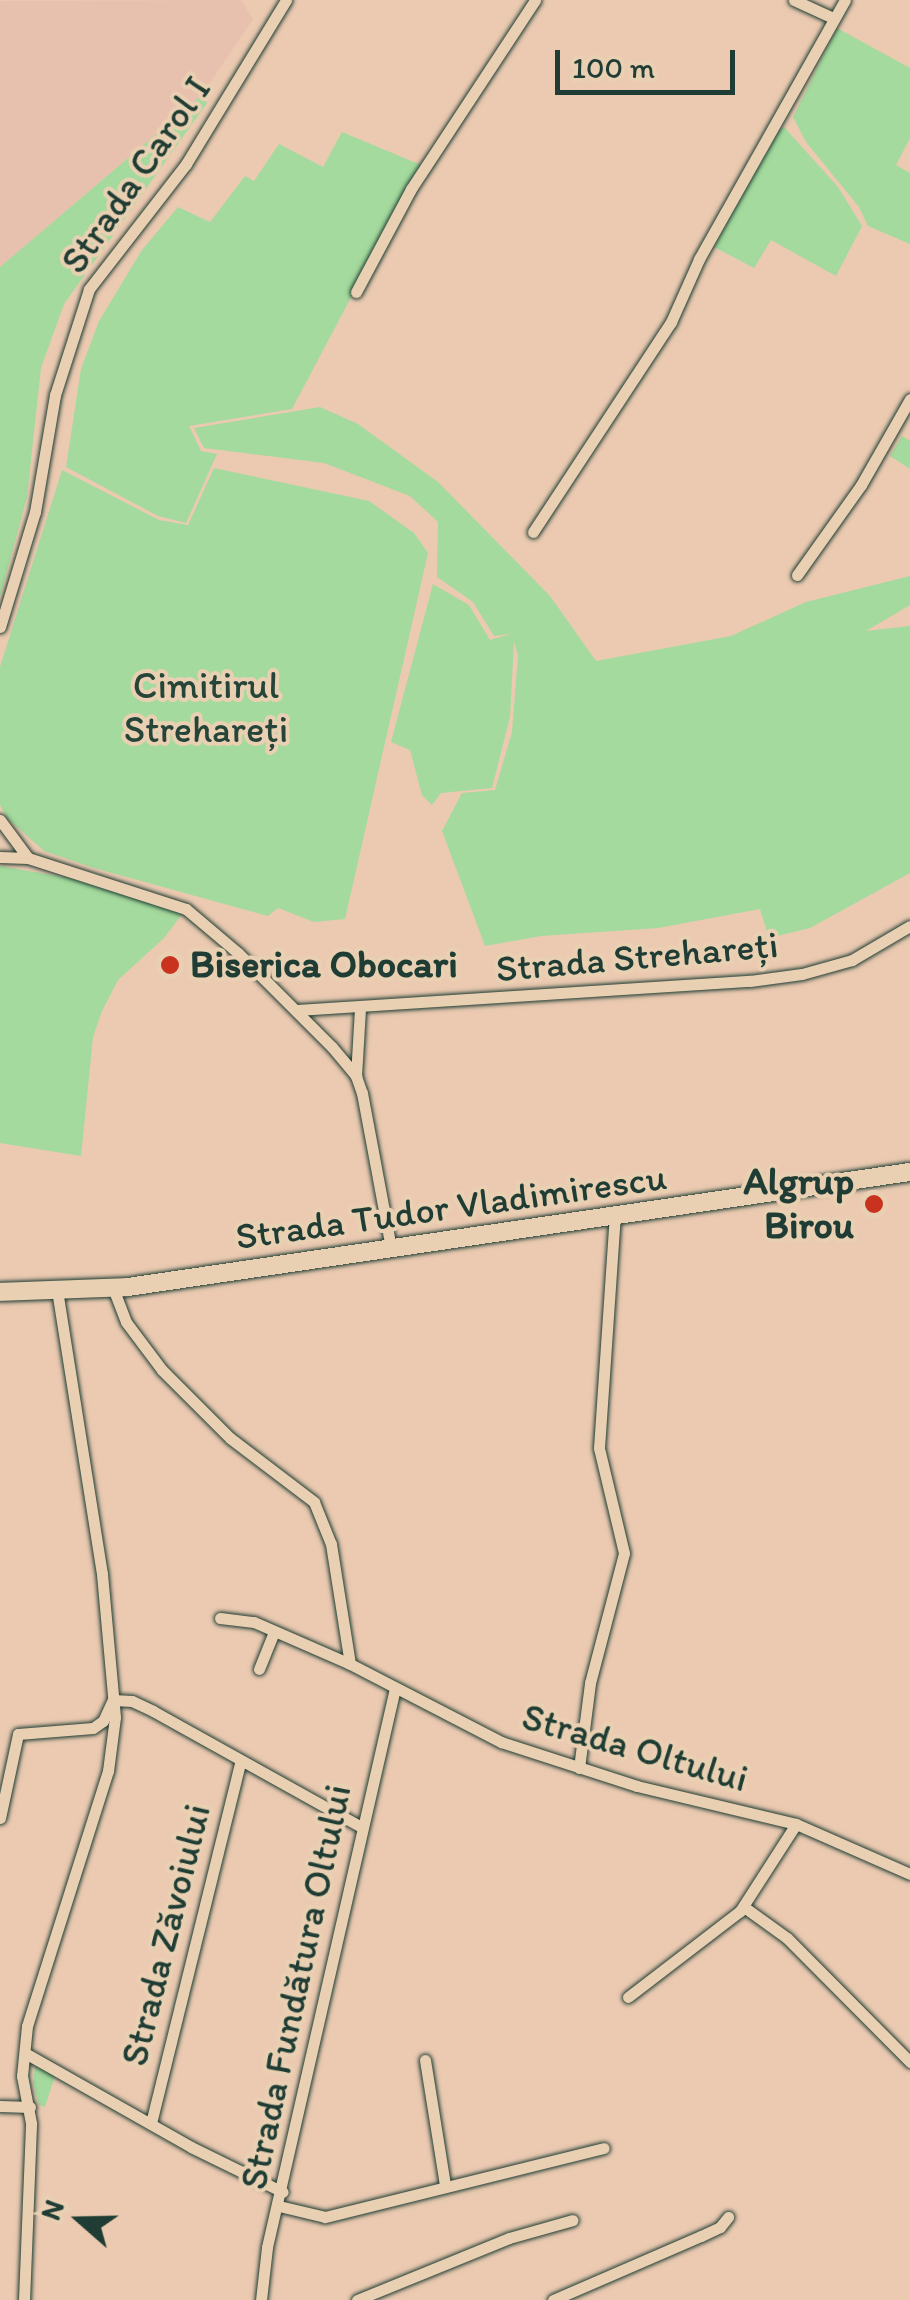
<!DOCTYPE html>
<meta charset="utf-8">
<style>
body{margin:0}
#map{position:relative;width:910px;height:2300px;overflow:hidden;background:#ebcab1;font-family:Itim,sans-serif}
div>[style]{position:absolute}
.built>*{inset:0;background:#e8c0ae}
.green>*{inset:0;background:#a4da9d}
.roads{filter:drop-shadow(0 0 2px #1f3d34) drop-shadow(0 0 2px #1f3d34)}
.minor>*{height:11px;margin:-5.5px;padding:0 5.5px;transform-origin:5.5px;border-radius:5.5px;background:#ead0b2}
.secondary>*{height:18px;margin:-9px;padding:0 9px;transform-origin:9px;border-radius:9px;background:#ead0b2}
.dots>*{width:28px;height:28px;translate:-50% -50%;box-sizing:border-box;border:5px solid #ead0b2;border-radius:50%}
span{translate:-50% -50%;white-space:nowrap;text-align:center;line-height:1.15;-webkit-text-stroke:8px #ead0b2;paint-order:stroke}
.street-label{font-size:38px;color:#1f3d34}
.park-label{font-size:38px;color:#264539}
.poi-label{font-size:38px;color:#1f3d34;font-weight:700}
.left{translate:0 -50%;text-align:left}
.right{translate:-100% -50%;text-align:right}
.north{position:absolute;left:30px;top:2170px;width:100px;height:100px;-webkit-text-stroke:8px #ead0b2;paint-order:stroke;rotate:290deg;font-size:28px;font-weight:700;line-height:40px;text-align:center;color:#1f3d34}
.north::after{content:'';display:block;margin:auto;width:35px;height:45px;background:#1f3d34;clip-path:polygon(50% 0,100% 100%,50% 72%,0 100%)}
.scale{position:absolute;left:555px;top:50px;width:180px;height:45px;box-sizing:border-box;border:5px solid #1f3d34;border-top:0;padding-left:12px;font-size:30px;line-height:35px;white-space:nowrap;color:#1f3d34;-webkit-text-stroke:8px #ead0b2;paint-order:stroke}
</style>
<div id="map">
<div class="built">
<i style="clip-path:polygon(241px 0,253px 19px,201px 96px,0 267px,0 1px)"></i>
</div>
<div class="green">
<i style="clip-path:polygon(837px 28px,910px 68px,910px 138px,896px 165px,910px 173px,910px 244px,868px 226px,859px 207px,806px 142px,793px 117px)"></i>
<i style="clip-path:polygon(201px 96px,207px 103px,64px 304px,41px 368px,27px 497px,0 597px,0 267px)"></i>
<i style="clip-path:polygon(784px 127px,838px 187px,862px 226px,836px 276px,771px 240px,754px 268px,714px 247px,778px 130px)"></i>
<i style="clip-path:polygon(342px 132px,421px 165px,292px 409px,189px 426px,201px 451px,217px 454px,186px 523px,158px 516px,66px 467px,81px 369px,99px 321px,142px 250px,178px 207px,210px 222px,245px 176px,254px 181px,279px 144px,323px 167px)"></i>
<i style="clip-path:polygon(320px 407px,358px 424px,438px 482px,550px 596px,596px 661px,731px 636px,806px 602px,910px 576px,910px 605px,866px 631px,910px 626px,910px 873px,810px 928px,769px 938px,760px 909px,658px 928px,541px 936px,485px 946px,442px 831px,462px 793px,495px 790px,512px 732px,518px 655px,514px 642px,510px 717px,492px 788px,441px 793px,432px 805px,422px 795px,410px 750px,391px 742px,433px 584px,469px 605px,490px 640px,511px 634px,494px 636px,473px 602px,437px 577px,438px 522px,410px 496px,324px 463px,204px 448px,194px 428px)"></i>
<i style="clip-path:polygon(902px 436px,910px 441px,910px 469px,890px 456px)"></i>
<i style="clip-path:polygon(214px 468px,369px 501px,414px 533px,428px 553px,345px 919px,314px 922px,278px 908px,268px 916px,94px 868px,44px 851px,7px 818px,0 805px,0 667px,62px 470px,159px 520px,188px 525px)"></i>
<i style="clip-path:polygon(0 866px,110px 885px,186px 909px,164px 938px,118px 980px,102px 1011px,93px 1037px,81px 1156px,0 1143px)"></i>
<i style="clip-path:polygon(40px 2066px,56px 2073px,45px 2107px,39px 2105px,33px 2083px,35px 2067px)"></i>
</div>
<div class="roads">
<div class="minor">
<i style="left:794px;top:0;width:43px;rotate:24.8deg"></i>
<i style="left:356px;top:292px;width:117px;rotate:-61.9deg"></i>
<i style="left:411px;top:189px;width:226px;rotate:-56.7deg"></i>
<i style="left:533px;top:532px;width:251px;rotate:-56.7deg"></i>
<i style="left:671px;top:322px;width:69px;rotate:-66deg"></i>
<i style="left:699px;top:259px;width:297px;rotate:-60.6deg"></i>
<i style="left:797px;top:575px;width:110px;rotate:-54.6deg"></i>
<i style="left:861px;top:485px;width:99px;rotate:-60.3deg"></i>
<i style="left:0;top:627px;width:120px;rotate:-73.1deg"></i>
<i style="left:35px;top:512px;width:119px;rotate:-80.3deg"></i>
<i style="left:55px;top:395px;width:111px;rotate:-72.2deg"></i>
<i style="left:89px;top:289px;width:158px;rotate:-52.2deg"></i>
<i style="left:186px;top:164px;width:192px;rotate:-58.6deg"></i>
<i style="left:0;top:820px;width:47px;rotate:53.6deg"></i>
<i style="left:28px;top:858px;width:166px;rotate:17.9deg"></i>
<i style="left:186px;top:909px;width:68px;rotate:40.2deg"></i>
<i style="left:238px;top:953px;width:133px;rotate:45deg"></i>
<i style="left:332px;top:1047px;width:38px;rotate:50deg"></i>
<i style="left:356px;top:1076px;width:18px;rotate:71deg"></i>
<i style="left:362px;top:1093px;width:158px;rotate:79.4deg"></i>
<i style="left:0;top:857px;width:28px;rotate:2deg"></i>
<i style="left:297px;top:1010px;width:454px;rotate:-3.7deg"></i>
<i style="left:750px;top:981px;width:52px;rotate:-7.7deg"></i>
<i style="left:802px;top:974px;width:52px;rotate:-15.6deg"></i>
<i style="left:852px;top:960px;width:67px;rotate:-30.4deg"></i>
<i style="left:356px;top:1076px;width:68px;rotate:-86.6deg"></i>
<i style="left:113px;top:1288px;width:36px;rotate:69deg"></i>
<i style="left:126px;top:1322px;width:60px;rotate:53.1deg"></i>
<i style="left:162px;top:1370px;width:96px;rotate:45deg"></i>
<i style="left:230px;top:1438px;width:106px;rotate:37.3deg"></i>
<i style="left:314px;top:1502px;width:45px;rotate:68deg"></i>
<i style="left:331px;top:1544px;width:121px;rotate:81deg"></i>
<i style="left:350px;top:1664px;width:170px;rotate:27.3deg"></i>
<i style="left:501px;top:1742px;width:143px;rotate:17.9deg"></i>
<i style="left:637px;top:1786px;width:163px;rotate:13.4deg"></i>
<i style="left:796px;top:1824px;width:124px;rotate:23.7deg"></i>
<i style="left:220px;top:1618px;width:34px;rotate:7deg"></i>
<i style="left:254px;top:1622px;width:105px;rotate:23.6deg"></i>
<i style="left:259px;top:1669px;width:40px;rotate:-68deg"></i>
<i style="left:113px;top:1700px;width:19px;rotate:3deg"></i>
<i style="left:132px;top:1701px;width:23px;rotate:25deg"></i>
<i style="left:153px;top:1711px;width:238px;rotate:29.1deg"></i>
<i style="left:579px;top:1768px;width:86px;rotate:-82.6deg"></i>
<i style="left:590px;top:1683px;width:134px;rotate:-75.3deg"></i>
<i style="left:624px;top:1553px;width:108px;rotate:-103.4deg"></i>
<i style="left:599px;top:1448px;width:234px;rotate:-86.1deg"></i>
<i style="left:0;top:1818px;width:86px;rotate:-77.9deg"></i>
<i style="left:18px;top:1734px;width:75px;rotate:-4.6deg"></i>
<i style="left:93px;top:1728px;width:12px;rotate:-35deg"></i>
<i style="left:103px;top:1721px;width:23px;rotate:-65deg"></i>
<i style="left:744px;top:1907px;width:53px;rotate:35.8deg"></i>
<i style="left:787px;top:1938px;width:175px;rotate:45.2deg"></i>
<i style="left:628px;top:1997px;width:141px;rotate:-37.5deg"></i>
<i style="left:740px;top:1911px;width:103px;rotate:-57.2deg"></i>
<i style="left:25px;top:2053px;width:191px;rotate:29.5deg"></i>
<i style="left:191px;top:2147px;width:102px;rotate:26.1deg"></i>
<i style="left:425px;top:2060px;width:127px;rotate:80.9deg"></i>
<i style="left:0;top:2106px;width:30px;rotate:2deg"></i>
<i style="left:151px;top:2123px;width:371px;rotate:-76.1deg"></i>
<i style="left:279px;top:2206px;width:47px;rotate:13.4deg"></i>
<i style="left:325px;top:2217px;width:287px;rotate:-13.9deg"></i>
<i style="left:24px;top:2300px;width:177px;rotate:-87.7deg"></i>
<i style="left:31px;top:2123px;width:48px;rotate:-100.8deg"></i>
<i style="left:22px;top:2076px;width:50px;rotate:-84.3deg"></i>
<i style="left:27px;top:2026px;width:268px;rotate:-72.4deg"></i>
<i style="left:108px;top:1771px;width:54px;rotate:-82.6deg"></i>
<i style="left:115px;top:1717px;width:144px;rotate:-95.2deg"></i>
<i style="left:102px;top:1574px;width:287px;rotate:-99deg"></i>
<i style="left:261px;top:2300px;width:53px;rotate:-83.5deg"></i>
<i style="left:267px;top:2247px;width:573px;rotate:-77.1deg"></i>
<i style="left:357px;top:2300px;width:164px;rotate:-22.2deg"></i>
<i style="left:509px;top:2238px;width:66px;rotate:-15.7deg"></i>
<i style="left:553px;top:2300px;width:161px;rotate:-23.4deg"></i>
<i style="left:701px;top:2236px;width:21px;rotate:-25deg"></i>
<i style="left:720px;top:2227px;width:13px;rotate:-51deg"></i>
</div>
<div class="secondary">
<i style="left:0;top:1292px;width:128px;rotate:-2.2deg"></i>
<i style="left:128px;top:1287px;width:790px;rotate:-8.37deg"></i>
</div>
</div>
<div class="dots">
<i style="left:170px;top:965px;background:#c8321e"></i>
<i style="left:874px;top:1204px;background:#c8321e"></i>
</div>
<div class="street-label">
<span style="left:136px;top:175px;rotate:-55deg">Strada Carol I</span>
<span style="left:637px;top:957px;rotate:-5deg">Strada Strehareți</span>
<span style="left:451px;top:1207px;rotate:-8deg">Strada Tudor Vladimirescu</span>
<span style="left:635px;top:1748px;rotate:16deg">Strada Oltului</span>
<span style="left:166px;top:1935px;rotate:-76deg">Strada Zăvoiului</span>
<span style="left:296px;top:1987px;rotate:-78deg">Strada Fundătura Oltului</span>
</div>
<div class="park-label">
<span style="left:206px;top:708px">Cimitirul<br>Strehareți</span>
</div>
<div class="poi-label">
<span class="left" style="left:190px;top:965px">Biserica Obocari</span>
<span class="right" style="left:854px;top:1204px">Algrup<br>Birou</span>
</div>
<div class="north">N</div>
<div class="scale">100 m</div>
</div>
